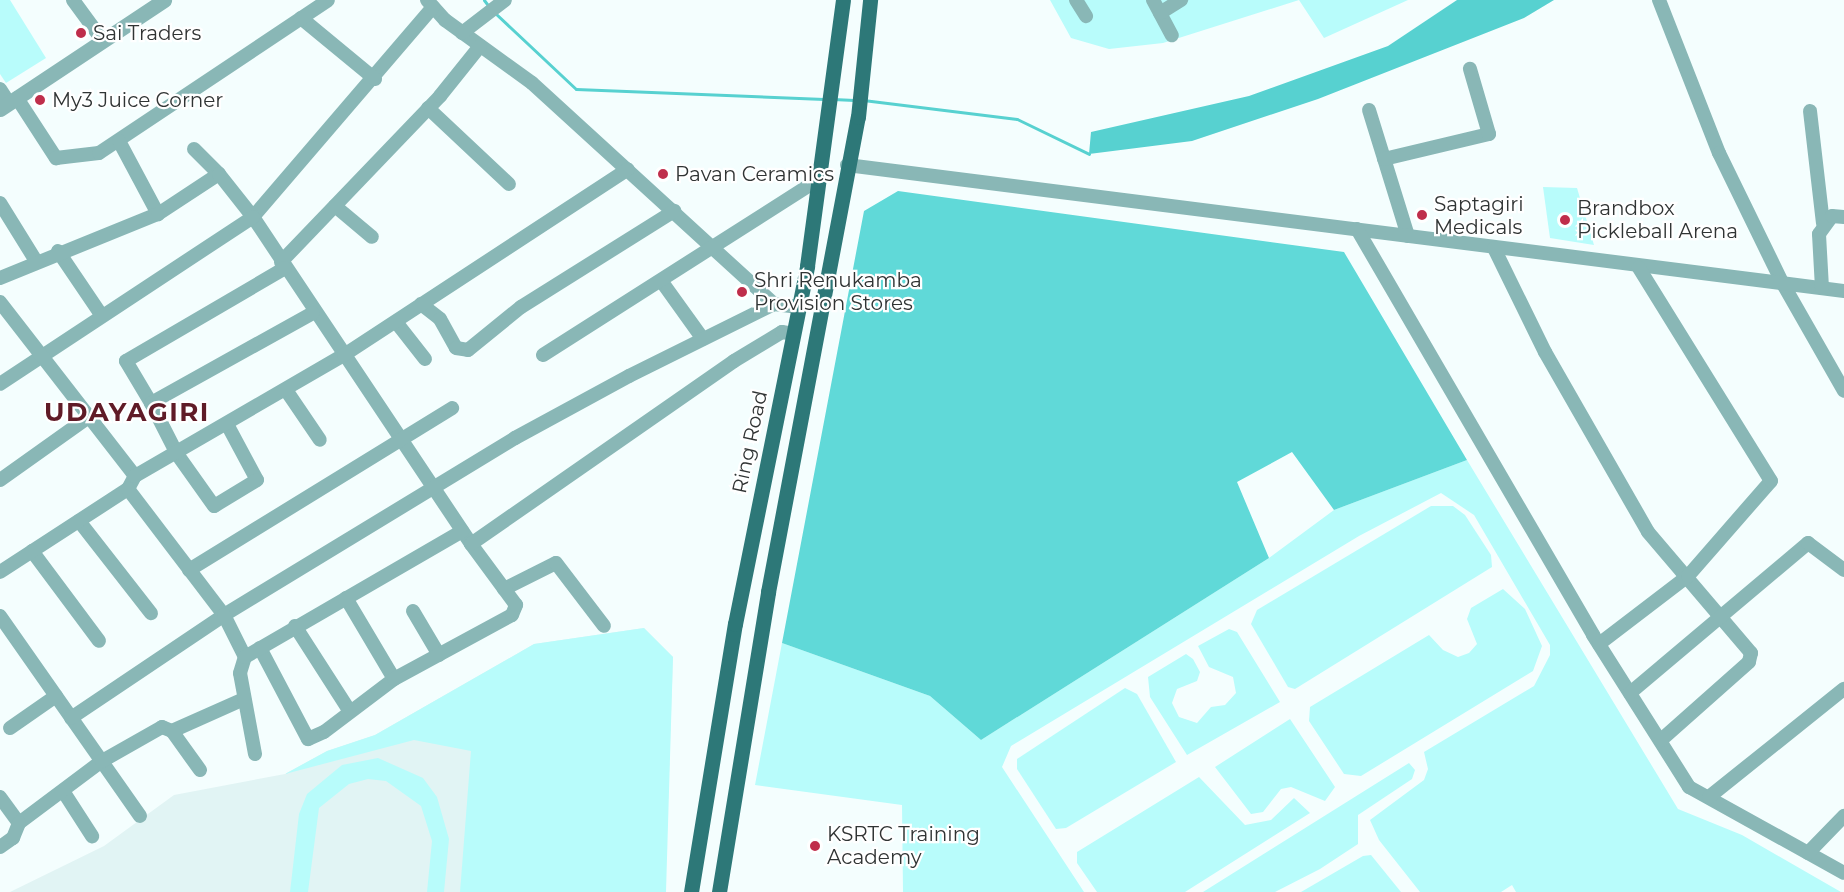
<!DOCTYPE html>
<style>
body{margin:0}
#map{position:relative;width:1844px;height:892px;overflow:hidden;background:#f4fefe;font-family:Montserrat,sans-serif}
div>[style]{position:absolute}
.built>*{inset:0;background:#e1f4f4}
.green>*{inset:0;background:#b8fcfb}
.forest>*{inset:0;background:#60d9d8}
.water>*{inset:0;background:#57d1d0}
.stream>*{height:3px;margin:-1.5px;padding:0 1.5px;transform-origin:1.5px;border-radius:1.5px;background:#57d1d0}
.minor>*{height:14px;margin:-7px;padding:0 7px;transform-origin:7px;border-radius:7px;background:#89b7b6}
.tertiary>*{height:15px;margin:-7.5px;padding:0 7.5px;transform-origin:7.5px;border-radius:7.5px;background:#89b7b6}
.primary>*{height:15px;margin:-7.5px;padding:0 7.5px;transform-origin:7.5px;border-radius:7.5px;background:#2d7878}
.dots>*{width:16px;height:16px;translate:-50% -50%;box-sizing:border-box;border:3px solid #fff;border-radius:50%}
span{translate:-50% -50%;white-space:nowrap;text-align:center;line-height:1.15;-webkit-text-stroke:4.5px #fff;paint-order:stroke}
.poi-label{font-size:20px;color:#303434}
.left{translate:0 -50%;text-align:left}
.street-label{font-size:20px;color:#303434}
.district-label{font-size:26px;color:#601b27;font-weight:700;letter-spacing:1.5px}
</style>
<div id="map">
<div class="built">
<i style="clip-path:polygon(644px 628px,673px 657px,665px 892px,10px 892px,104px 846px,174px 795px,285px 774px,327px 751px,375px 735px,534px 644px)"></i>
</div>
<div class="green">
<i style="clip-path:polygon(0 0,10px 0,46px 58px,6px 83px,0 74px)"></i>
<i style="clip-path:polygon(1050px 0,1408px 0,1324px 38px,1299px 0,1163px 43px,1109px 49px,1071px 38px)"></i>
<i style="clip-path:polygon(1543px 187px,1577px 188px,1594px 245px,1550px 238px)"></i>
<i style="clip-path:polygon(1467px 460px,1678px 809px,1742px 835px,1841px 892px,1516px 892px,1512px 885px,1501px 892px,1420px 892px,1379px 840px,1370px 820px,1424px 780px,1428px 769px,1424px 752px,1534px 686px,1550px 655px,1550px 645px,1474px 515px,1441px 493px,1359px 536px,1011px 746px,1002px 767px,1084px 892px,903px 892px,902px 805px,755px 785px,782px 643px,930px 696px,981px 740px,1269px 558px,1334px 510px)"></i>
<i style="clip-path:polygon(1431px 506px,1453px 506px,1465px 515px,1491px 555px,1492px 567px,1295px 689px,1288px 687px,1251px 624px,1257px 610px)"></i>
<i style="clip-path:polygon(1503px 589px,1525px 609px,1542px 646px,1533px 671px,1361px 776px,1344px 774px,1309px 721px,1310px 707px,1429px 635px,1443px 650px,1458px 657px,1469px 653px,1477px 644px,1467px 619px,1471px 608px)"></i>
<i style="clip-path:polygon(644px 628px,673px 657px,666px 892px,460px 892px,471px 751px,414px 740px,285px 774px,327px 751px,375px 735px,534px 644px)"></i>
<i style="clip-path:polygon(1229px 629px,1237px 632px,1280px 702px,1187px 755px,1150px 697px,1148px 677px,1186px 654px,1193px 659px,1200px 672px,1197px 681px,1177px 689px,1172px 703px,1179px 717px,1197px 723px,1211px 707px,1225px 705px,1236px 693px,1233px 677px,1209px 667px,1198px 646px)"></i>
<i style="clip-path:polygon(1125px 688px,1137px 694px,1176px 762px,1066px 828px,1056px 829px,1017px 769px,1017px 759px)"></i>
<i style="clip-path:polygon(1290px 719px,1335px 787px,1325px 801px,1291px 787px,1281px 789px,1263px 812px,1251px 814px,1215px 767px)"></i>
<i style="clip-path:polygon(378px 758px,423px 778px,437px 797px,449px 839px,444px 892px,427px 892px,432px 841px,421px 806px,386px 781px,368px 779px,349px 784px,319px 808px,308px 892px,290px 892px,299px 814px,307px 794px,342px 765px)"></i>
<i style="clip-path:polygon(1409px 763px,1415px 770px,1412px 779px,1358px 815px,1358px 844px,1320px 869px,1275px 892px,1203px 892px)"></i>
<i style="clip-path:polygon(1199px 777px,1245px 825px,1271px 820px,1294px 798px,1310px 813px,1185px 892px,1097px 892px,1077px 863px,1077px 852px)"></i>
<i style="clip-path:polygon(1371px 855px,1401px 892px,1301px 892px,1363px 856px)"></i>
</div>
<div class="forest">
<i style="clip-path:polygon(898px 191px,1344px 252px,1467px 460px,1334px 510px,1292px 452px,1237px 482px,1269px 558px,981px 740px,930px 696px,782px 643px,864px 211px)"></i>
</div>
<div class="water">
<i style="clip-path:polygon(1457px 0,1554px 0,1524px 18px,1318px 99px,1192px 141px,1089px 154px,1091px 132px,1249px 96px,1388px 46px)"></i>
</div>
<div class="stream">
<i style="left:484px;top:0;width:10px;rotate:53deg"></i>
<i style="left:495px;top:13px;width:111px;rotate:43.2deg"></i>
<i style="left:576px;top:89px;width:248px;rotate:2.3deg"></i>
<i style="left:833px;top:99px;width:21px;rotate:3deg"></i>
<i style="left:863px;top:100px;width:155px;rotate:7deg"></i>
<i style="left:1017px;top:119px;width:80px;rotate:25.9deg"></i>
</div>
<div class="minor">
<i style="left:73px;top:0;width:51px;rotate:53.8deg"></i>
<i style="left:427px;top:0;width:27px;rotate:48deg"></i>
<i style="left:445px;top:20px;width:107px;rotate:35.9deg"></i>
<i style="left:532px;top:83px;width:328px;rotate:42.4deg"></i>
<i style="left:1076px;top:0;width:19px;rotate:58deg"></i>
<i style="left:1153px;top:0;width:40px;rotate:62deg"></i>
<i style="left:1659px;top:0;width:164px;rotate:68.6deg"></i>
<i style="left:1719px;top:153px;width:146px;rotate:64deg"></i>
<i style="left:1783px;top:284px;width:123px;rotate:60.3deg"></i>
<i style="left:433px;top:7px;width:277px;rotate:130.6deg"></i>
<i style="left:253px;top:217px;width:393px;rotate:56.3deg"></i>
<i style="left:1160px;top:13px;width:25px;rotate:-32deg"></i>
<i style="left:301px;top:18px;width:96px;rotate:39.5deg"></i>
<i style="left:462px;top:33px;width:54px;rotate:-37.5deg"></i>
<i style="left:0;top:89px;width:17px;rotate:57deg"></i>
<i style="left:17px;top:98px;width:72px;rotate:57deg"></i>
<i style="left:56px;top:158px;width:43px;rotate:-6.6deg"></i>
<i style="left:99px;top:153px;width:275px;rotate:-33.7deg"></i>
<i style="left:428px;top:108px;width:111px;rotate:43.2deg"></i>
<i style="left:1369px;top:110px;width:132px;rotate:72.8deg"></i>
<i style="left:1810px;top:111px;width:113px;rotate:83.4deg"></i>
<i style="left:119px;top:141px;width:83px;rotate:61.9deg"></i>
<i style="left:194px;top:149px;width:35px;rotate:45deg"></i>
<i style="left:1384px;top:159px;width:108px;rotate:-13.4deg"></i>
<i style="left:1489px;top:134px;width:68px;rotate:-106.3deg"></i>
<i style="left:847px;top:165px;width:1005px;rotate:7.2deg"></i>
<i style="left:0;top:203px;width:68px;rotate:58.2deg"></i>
<i style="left:335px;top:206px;width:48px;rotate:40deg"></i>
<i style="left:1357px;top:229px;width:470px;rotate:59.8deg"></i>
<i style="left:1593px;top:635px;width:180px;rotate:57.7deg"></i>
<i style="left:1689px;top:787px;width:177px;rotate:29deg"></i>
<i style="left:1494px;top:248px;width:116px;rotate:63.9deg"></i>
<i style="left:1545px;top:352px;width:207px;rotate:60.2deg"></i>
<i style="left:1648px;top:532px;width:159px;rotate:49.6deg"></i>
<i style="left:1751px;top:653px;width:9px;rotate:103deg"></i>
<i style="left:1749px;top:662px;width:118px;rotate:138.4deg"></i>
<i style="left:58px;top:251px;width:78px;rotate:55.9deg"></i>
<i style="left:281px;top:262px;width:230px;rotate:-46.2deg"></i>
<i style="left:440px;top:96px;width:64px;rotate:-51.3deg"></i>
<i style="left:0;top:278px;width:170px;rotate:-22.1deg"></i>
<i style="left:158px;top:214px;width:73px;rotate:-33.3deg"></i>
<i style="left:219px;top:174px;width:55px;rotate:51.7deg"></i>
<i style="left:253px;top:217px;width:303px;rotate:146.6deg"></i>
<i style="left:662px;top:282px;width:70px;rotate:54.3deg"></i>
<i style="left:1822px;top:288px;width:54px;rotate:-93.2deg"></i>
<i style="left:1819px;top:234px;width:22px;rotate:-54deg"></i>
<i style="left:1832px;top:216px;width:12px;rotate:5deg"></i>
<i style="left:0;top:302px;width:220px;rotate:52.2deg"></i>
<i style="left:421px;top:304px;width:24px;rotate:38deg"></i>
<i style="left:440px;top:319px;width:33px;rotate:61deg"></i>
<i style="left:456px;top:348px;width:12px;rotate:9deg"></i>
<i style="left:468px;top:350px;width:68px;rotate:-39.1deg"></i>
<i style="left:521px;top:307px;width:181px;rotate:-32.1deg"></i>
<i style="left:396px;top:322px;width:47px;rotate:51.9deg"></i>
<i style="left:543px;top:355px;width:330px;rotate:-32.5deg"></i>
<i style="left:286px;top:390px;width:60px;rotate:55.8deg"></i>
<i style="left:151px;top:403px;width:49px;rotate:-120.8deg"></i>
<i style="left:126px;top:361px;width:184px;rotate:-30.3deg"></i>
<i style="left:228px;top:426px;width:61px;rotate:61.8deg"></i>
<i style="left:257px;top:480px;width:50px;rotate:148.8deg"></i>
<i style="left:214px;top:506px;width:64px;rotate:-125.4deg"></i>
<i style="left:177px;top:454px;width:57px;rotate:-117deg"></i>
<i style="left:151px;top:403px;width:185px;rotate:-29.1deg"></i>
<i style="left:0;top:480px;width:110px;rotate:-35.4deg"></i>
<i style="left:128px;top:489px;width:15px;rotate:-62deg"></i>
<i style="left:135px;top:476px;width:241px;rotate:-30.1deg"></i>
<i style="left:344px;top:355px;width:339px;rotate:-33.2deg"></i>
<i style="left:79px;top:521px;width:117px;rotate:52deg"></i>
<i style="left:32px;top:551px;width:112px;rotate:53.3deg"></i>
<i style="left:189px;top:570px;width:309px;rotate:-31.6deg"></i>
<i style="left:0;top:572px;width:153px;rotate:-33deg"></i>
<i style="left:128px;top:489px;width:158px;rotate:52.7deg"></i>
<i style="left:224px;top:615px;width:341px;rotate:-31.3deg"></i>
<i style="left:515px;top:438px;width:130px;rotate:-28.5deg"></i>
<i style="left:629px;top:376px;width:162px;rotate:-26.4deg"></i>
<i style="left:774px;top:304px;width:25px;rotate:7deg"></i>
<i style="left:504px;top:589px;width:58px;rotate:-26.6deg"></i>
<i style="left:556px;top:563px;width:79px;rotate:52.7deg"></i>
<i style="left:346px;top:598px;width:94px;rotate:59.3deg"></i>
<i style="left:413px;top:611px;width:51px;rotate:59.4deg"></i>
<i style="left:0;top:616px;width:244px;rotate:55deg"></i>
<i style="left:295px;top:626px;width:100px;rotate:57.3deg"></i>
<i style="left:1599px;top:644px;width:112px;rotate:-37.4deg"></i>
<i style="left:1688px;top:576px;width:126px;rotate:-48.9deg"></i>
<i style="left:1771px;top:481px;width:251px;rotate:-121.8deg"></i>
<i style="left:260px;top:648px;width:103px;rotate:62.2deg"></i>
<i style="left:308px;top:739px;width:17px;rotate:-24deg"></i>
<i style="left:324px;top:732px;width:88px;rotate:-37.1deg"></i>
<i style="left:394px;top:679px;width:134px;rotate:-28.5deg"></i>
<i style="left:512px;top:615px;width:11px;rotate:-68deg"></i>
<i style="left:516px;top:605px;width:76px;rotate:-126.4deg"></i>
<i style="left:471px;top:544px;width:320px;rotate:-34.8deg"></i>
<i style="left:734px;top:361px;width:56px;rotate:-31.1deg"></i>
<i style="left:782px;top:332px;width:12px;rotate:9deg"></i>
<i style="left:1630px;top:693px;width:233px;rotate:-40.1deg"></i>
<i style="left:1808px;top:543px;width:45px;rotate:36.9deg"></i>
<i style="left:71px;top:718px;width:184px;rotate:-33.9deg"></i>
<i style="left:224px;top:615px;width:47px;rotate:63.4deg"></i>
<i style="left:10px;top:728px;width:56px;rotate:-34.8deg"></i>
<i style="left:172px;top:731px;width:79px;rotate:-24deg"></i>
<i style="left:255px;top:754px;width:82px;rotate:-100.5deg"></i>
<i style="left:240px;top:673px;width:17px;rotate:-73deg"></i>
<i style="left:245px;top:657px;width:251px;rotate:-30.1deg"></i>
<i style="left:63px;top:791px;width:54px;rotate:57.2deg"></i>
<i style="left:0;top:797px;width:32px;rotate:54deg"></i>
<i style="left:19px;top:823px;width:104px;rotate:-36.8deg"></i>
<i style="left:102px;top:761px;width:69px;rotate:-29.5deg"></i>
<i style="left:162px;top:727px;width:11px;rotate:22deg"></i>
<i style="left:172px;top:731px;width:48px;rotate:54.3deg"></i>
<i style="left:1709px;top:797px;width:173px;rotate:-38.7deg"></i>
<i style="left:0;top:847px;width:16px;rotate:-35deg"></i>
<i style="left:13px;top:838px;width:16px;rotate:-68deg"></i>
<i style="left:1808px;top:853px;width:52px;rotate:-45.8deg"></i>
</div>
<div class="tertiary">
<i style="left:0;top:109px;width:197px;rotate:-33.6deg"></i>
</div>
<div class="primary">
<i style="left:691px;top:892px;width:272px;rotate:-80.7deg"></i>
<i style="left:735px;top:624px;width:365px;rotate:-78.6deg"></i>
<i style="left:807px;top:266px;width:268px;rotate:-82.3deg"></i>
<i style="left:719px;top:892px;width:304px;rotate:-80.7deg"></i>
<i style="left:768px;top:592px;width:483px;rotate:-79.3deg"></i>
<i style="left:858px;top:117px;width:118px;rotate:-84.1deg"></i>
</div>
<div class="dots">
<i style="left:81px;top:33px;background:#bf2e4b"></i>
<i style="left:40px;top:100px;background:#bf2e4b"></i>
<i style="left:663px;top:174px;background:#bf2e4b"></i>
<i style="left:1422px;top:215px;background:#bf2e4b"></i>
<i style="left:1565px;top:220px;background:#bf2e4b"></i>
<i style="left:742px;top:292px;background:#bf2e4b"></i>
<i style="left:815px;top:846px;background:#bf2e4b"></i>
</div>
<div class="poi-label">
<span class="left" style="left:93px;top:33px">Sai Traders</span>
<span class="left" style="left:52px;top:100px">My3 Juice Corner</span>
<span class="left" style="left:675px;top:174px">Pavan Ceramics</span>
<span class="left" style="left:1434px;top:216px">Saptagiri<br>Medicals</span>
<span class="left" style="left:1577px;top:220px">Brandbox<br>Pickleball Arena</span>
<span class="left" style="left:754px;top:292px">Shri Renukamba<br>Provision Stores</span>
<span class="left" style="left:827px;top:846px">KSRTC Training<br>Academy</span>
</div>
<div class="street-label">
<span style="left:750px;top:442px;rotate:-78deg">Ring Road</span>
</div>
<div class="district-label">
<span style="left:127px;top:413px">UDAYAGIRI</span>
</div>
</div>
